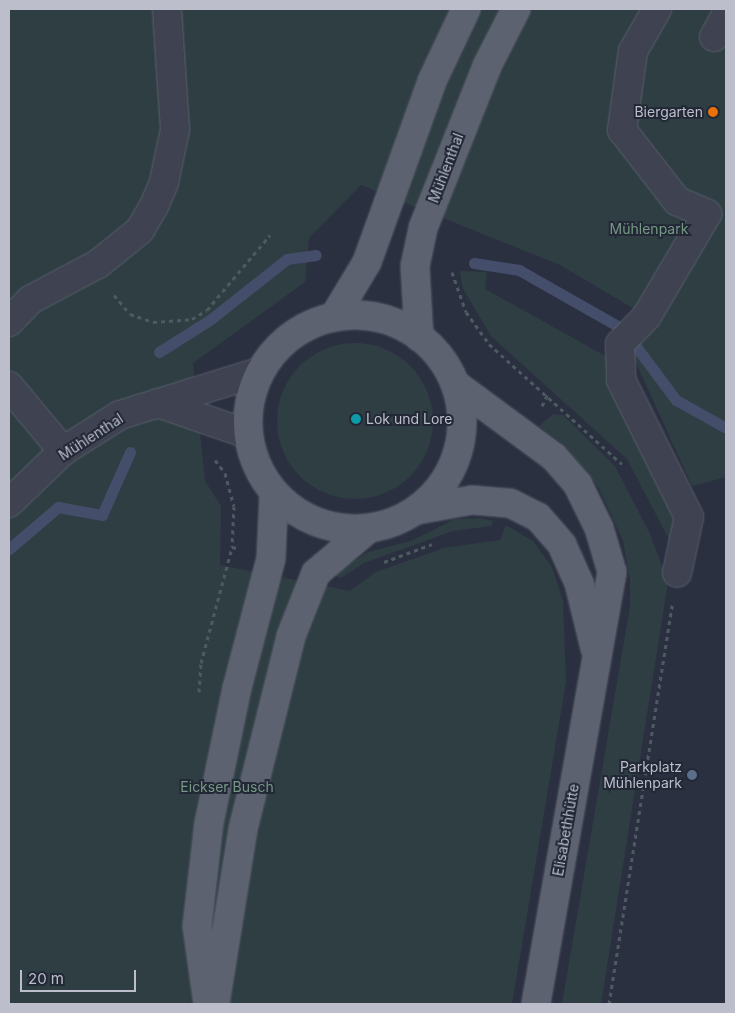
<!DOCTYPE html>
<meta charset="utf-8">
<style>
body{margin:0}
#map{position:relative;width:735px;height:1013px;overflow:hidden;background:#2b3041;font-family:Inter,sans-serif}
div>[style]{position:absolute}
.green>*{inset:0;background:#2e3e43}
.round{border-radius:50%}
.stream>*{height:11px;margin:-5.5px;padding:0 5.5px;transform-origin:5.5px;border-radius:5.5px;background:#444d6a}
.path>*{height:3px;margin-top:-1.5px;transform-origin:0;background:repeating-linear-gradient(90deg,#4d5b61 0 4px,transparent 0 8px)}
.roads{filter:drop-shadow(0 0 1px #5a5e6c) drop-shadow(0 0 1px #5a5e6c)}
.minor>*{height:28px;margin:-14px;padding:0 14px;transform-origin:14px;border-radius:14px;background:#3f4351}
.major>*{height:28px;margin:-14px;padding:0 14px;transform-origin:14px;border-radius:14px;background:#5d6271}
.major>.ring{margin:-14px;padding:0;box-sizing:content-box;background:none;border:28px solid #5d6271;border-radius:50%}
.dots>*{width:14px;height:14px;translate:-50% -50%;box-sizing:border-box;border:2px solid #232837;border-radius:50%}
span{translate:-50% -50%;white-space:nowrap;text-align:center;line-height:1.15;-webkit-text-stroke:4px #232837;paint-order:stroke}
.poi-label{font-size:14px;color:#bcbfcb}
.right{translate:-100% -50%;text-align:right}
.left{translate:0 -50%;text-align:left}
.street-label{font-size:14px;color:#bcbfcb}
.park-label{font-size:14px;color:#769984}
.frame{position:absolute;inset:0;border:10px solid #bcbfcb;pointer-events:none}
.scale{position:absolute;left:20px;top:970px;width:116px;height:22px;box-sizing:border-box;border:2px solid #bcbfcb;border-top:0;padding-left:6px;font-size:15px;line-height:18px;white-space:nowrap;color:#bcbfcb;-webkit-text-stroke:4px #232837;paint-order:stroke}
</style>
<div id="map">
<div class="green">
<i style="clip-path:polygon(9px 9px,726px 9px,726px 477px,692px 486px,632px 354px,658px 323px,560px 265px,361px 185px,309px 238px,305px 282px,193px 363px,205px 481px,221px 506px,220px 565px,350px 591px,376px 572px,444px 548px,500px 540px,506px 525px,533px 541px,552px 567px,563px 601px,566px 682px,512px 1004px,9px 1004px)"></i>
<i style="clip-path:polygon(460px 271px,487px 272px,485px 289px,607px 357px,682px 520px,675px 551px,627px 459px,491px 336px,463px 289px)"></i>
<i class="round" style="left:277px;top:343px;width:156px;height:156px"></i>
<i style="clip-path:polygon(553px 414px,563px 415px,615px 466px,650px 534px,668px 582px,601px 1004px,562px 1004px,630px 606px,630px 580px,623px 541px,599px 488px,565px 446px,539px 426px)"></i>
<i style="clip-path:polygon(480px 518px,493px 521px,491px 526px,453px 531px,364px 563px,341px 578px,333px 574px,368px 552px,411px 541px,455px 519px)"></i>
</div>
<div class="stream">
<i style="left:474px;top:263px;width:46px;rotate:8.8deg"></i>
<i style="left:519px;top:270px;width:120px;rotate:29.6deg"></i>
<i style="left:623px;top:329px;width:89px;rotate:53.3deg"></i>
<i style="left:676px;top:400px;width:57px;rotate:29.2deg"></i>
<i style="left:159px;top:352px;width:62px;rotate:-32.4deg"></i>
<i style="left:211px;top:319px;width:97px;rotate:-38.3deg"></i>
<i style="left:287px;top:259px;width:29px;rotate:-8deg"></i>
<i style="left:9px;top:549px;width:65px;rotate:-40.6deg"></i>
<i style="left:58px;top:507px;width:45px;rotate:10.3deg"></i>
<i style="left:102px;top:515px;width:69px;rotate:-66deg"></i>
</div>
<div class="path">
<i style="left:452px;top:272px;width:42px;rotate:70.7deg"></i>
<i style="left:466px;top:312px;width:39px;rotate:54deg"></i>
<i style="left:489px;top:344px;width:179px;rotate:42.1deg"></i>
<i style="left:114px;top:295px;width:25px;rotate:50deg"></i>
<i style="left:130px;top:314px;width:24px;rotate:19deg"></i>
<i style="left:153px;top:322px;width:39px;rotate:-4deg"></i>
<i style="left:192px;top:319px;width:17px;rotate:-31deg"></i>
<i style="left:207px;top:310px;width:98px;rotate:-50deg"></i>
<i style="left:542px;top:406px;width:14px;rotate:-65deg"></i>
<i style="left:215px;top:460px;width:16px;rotate:52deg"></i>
<i style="left:225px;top:473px;width:34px;rotate:75deg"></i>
<i style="left:234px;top:506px;width:41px;rotate:92.8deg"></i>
<i style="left:232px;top:547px;width:5px;rotate:11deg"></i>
<i style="left:384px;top:562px;width:51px;rotate:-20.6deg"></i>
<i style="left:199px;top:692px;width:29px;rotate:-86deg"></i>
<i style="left:201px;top:663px;width:120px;rotate:-75deg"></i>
<i style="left:609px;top:1004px;width:404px;rotate:-81deg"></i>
</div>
<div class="roads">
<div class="minor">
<i style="left:657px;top:9px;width:48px;rotate:119.7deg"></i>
<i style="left:633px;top:51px;width:80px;rotate:97.9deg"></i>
<i style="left:622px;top:130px;width:90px;rotate:52.2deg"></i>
<i style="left:677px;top:201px;width:33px;rotate:23deg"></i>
<i style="left:707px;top:214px;width:118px;rotate:120.5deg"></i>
<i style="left:647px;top:316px;width:39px;rotate:134deg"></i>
<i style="left:620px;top:344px;width:36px;rotate:88deg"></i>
<i style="left:621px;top:380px;width:153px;rotate:63.6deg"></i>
<i style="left:689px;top:517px;width:57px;rotate:102.1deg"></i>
<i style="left:714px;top:37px;width:25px;rotate:-61deg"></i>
<i style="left:9px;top:322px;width:30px;rotate:-46deg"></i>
<i style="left:30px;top:300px;width:77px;rotate:-27.9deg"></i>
<i style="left:98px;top:264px;width:54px;rotate:-39deg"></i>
<i style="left:140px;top:230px;width:28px;rotate:-60deg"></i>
<i style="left:154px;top:206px;width:26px;rotate:-67deg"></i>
<i style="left:164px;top:182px;width:53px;rotate:-78.1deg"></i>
<i style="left:175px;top:130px;width:121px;rotate:-93.8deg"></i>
<i style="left:9px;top:386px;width:85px;rotate:50.3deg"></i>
<i style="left:158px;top:403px;width:95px;rotate:19deg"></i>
<i style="left:9px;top:503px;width:75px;rotate:-43.9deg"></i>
<i style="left:63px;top:451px;width:67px;rotate:-32.3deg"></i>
<i style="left:120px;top:415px;width:145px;rotate:-17.2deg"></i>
</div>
<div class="major">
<i class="ring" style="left:248px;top:315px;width:186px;height:186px"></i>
<i style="left:334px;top:317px;width:64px;rotate:-59deg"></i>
<i style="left:367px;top:262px;width:192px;rotate:-70.2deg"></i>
<i style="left:432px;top:81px;width:80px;rotate:-64.7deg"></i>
<i style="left:419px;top:337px;width:71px;rotate:-93.2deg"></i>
<i style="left:415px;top:266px;width:39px;rotate:-78deg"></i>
<i style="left:423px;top:228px;width:174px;rotate:-68.4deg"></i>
<i style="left:487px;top:66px;width:64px;rotate:-63deg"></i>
<i style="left:455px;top:384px;width:123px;rotate:36.4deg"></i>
<i style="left:554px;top:457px;width:37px;rotate:49deg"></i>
<i style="left:578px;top:485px;width:48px;rotate:64deg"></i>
<i style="left:599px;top:528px;width:46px;rotate:73.5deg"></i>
<i style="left:612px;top:572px;width:439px;rotate:100deg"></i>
<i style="left:417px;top:510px;width:56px;rotate:-10.3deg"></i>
<i style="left:472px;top:500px;width:38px;rotate:5deg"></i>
<i style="left:510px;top:503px;width:31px;rotate:27deg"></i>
<i style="left:538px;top:517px;width:37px;rotate:49deg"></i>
<i style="left:562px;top:545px;width:42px;rotate:65.9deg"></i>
<i style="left:579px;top:583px;width:67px;rotate:76.2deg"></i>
<i style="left:208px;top:1004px;width:79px;rotate:-98deg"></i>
<i style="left:197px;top:926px;width:104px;rotate:-83.4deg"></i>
<i style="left:209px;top:823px;width:138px;rotate:-78.3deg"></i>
<i style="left:237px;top:688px;width:134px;rotate:-75.3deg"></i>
<i style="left:271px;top:558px;width:66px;rotate:-87.4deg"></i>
<i style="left:215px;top:1004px;width:177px;rotate:-80.9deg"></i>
<i style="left:243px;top:829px;width:199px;rotate:-76deg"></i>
<i style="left:291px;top:636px;width:68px;rotate:-68.4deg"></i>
<i style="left:316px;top:573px;width:68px;rotate:-40.2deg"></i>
</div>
</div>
<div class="dots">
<i style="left:713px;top:112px;background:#e8710a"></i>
<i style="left:356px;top:419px;background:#0f9aa8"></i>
<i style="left:692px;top:775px;background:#5c6f8a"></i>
</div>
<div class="poi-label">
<span class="right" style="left:703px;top:112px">Biergarten</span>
<span class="left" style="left:366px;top:419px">Lok und Lore</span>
<span class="right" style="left:682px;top:775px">Parkplatz<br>Mühlenpark</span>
</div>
<div class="street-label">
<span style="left:446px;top:168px;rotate:-69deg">Mühlenthal</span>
<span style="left:91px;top:437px;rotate:-33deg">Mühlenthal</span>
<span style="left:566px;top:830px;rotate:-80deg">Elisabethhütte</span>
</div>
<div class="park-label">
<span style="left:649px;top:229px">Mühlenpark</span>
<span style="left:227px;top:787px">Eickser Busch</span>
</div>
<div class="frame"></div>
<div class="scale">20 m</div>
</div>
